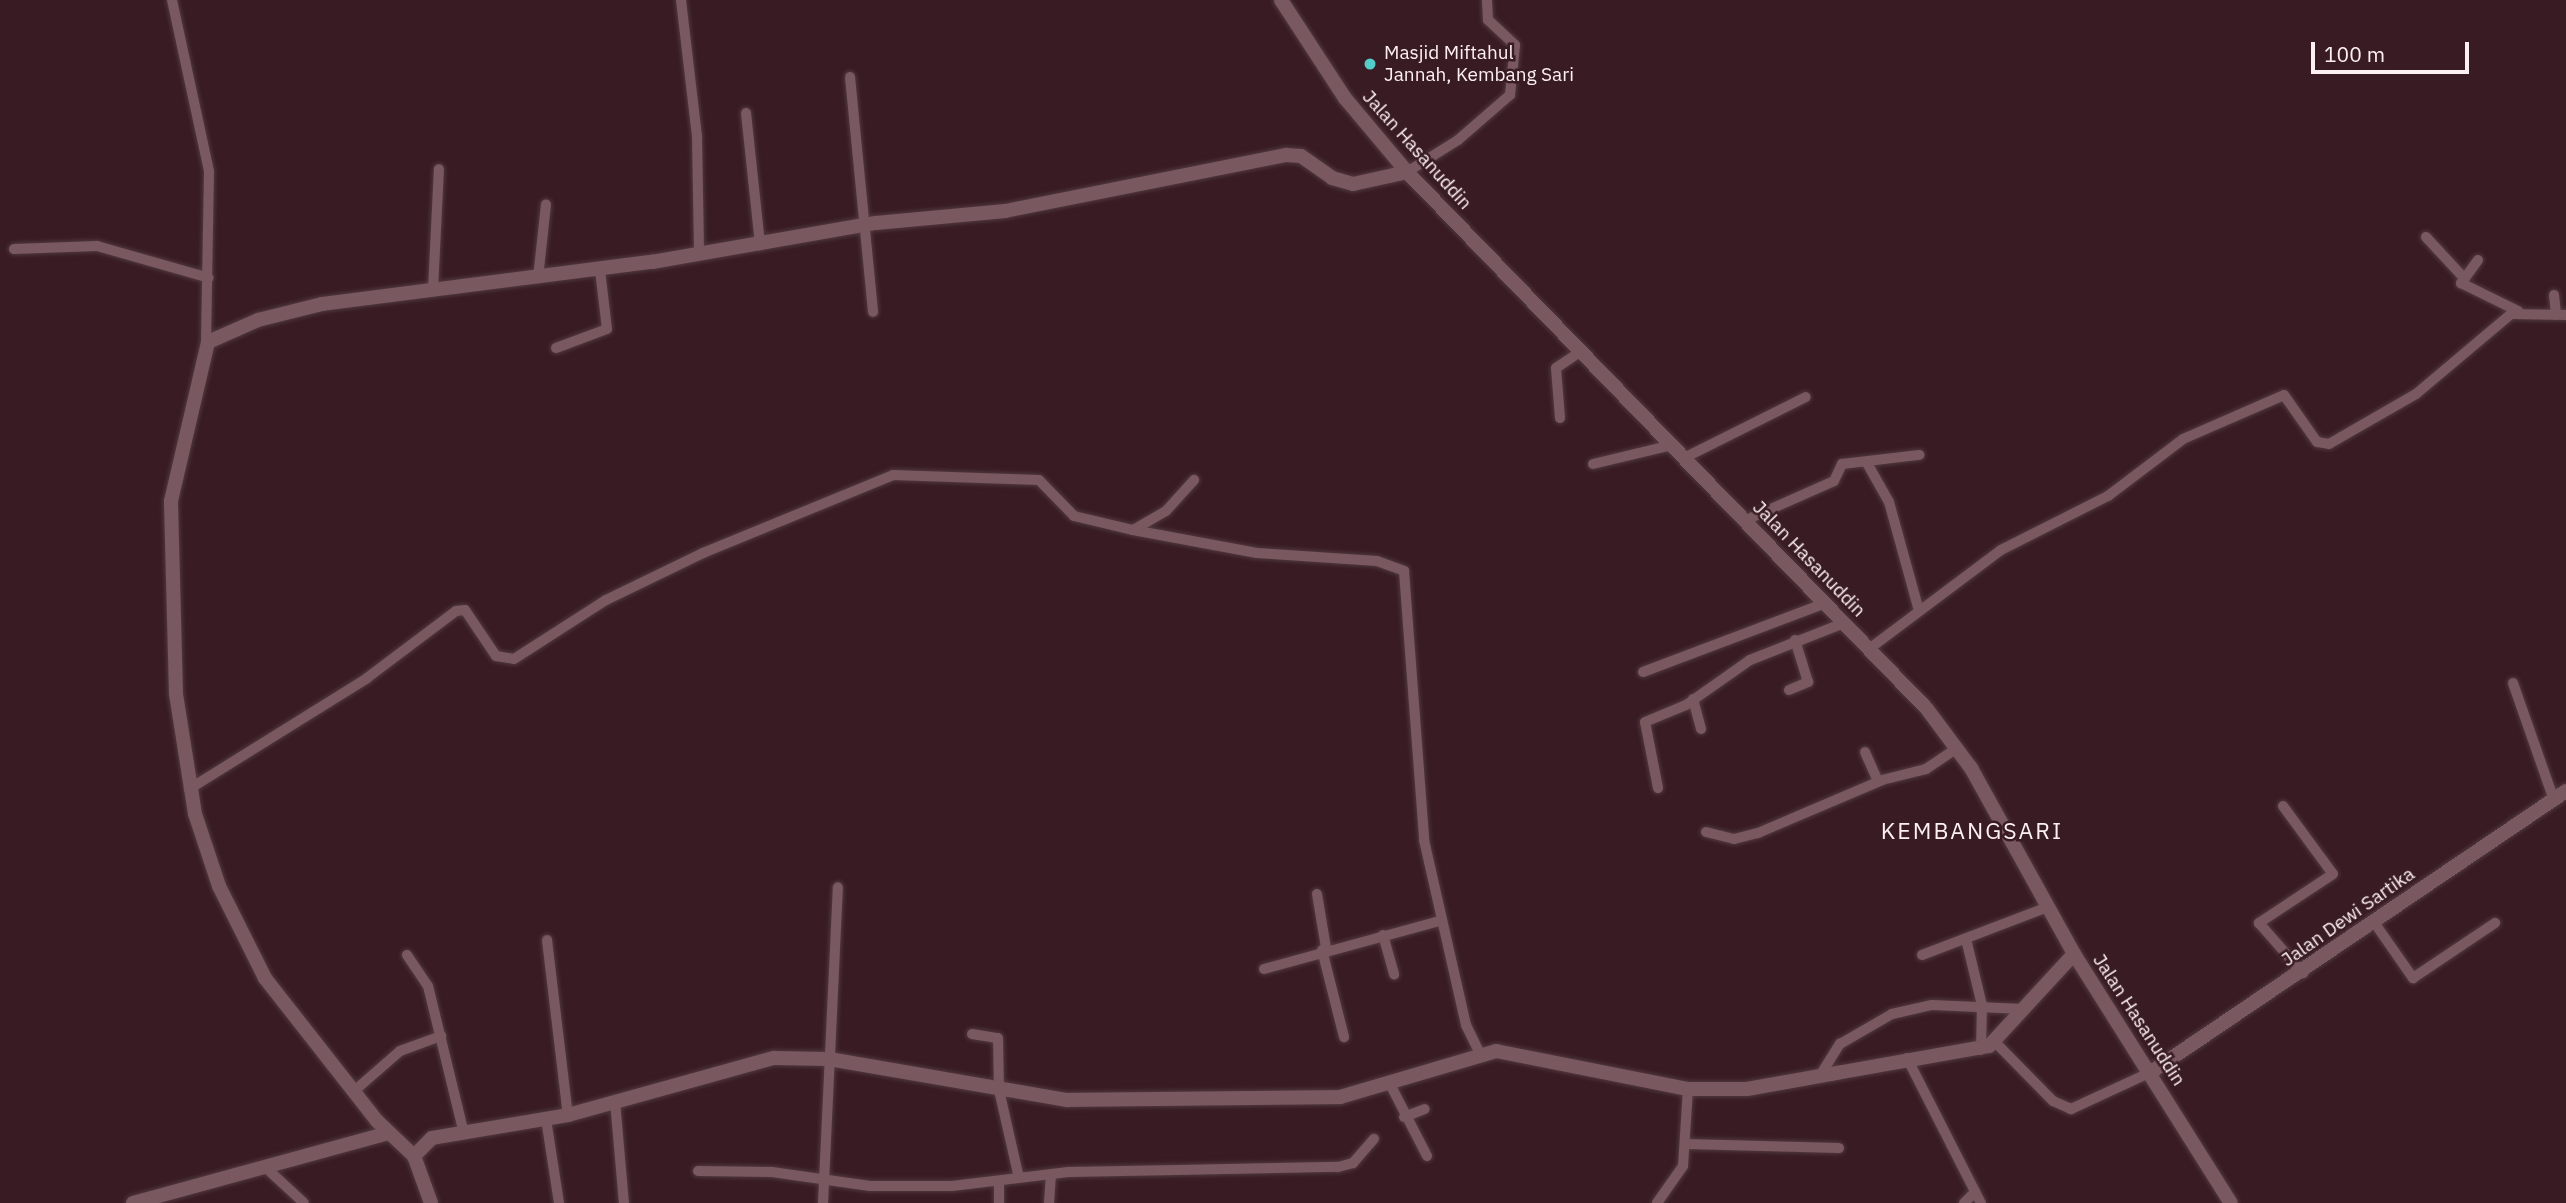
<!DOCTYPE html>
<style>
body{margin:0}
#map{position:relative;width:2566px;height:1203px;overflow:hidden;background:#391c23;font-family:"IBM Plex Sans",sans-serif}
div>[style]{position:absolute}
.roads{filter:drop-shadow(0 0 2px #50393f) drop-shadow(0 0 2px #50393f)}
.street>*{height:10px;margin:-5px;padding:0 5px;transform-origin:5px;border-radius:5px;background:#7a585f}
.secondary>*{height:14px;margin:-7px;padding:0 7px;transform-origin:7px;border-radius:7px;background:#7a585f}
.dots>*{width:19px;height:19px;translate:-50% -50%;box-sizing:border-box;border:4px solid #391c23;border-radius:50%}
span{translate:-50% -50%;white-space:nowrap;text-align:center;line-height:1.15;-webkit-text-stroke:5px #391c23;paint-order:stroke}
.poi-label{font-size:19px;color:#fdf0f2}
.left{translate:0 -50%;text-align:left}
.street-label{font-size:19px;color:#fdf0f2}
.quarter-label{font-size:23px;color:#fdf0f2;letter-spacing:2px}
.scale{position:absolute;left:2311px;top:42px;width:158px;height:32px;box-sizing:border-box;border:4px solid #fdf0f2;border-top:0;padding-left:9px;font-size:21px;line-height:24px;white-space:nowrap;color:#fdf0f2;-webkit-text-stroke:5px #391c23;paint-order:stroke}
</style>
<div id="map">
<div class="roads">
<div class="street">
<i style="left:172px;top:0;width:175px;rotate:77.8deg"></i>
<i style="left:209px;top:171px;width:173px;rotate:91deg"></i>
<i style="left:681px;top:0;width:137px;rotate:83.3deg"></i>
<i style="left:697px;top:136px;width:119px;rotate:89deg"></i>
<i style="left:850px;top:77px;width:236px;rotate:84.4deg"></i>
<i style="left:746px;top:113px;width:133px;rotate:83.9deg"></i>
<i style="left:1407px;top:172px;width:60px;rotate:-32.1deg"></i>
<i style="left:1458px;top:140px;width:69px;rotate:-40.9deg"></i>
<i style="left:1510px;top:95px;width:50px;rotate:-84.3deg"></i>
<i style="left:1515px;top:45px;width:37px;rotate:-137deg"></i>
<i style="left:1488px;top:20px;width:20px;rotate:-93deg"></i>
<i style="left:2426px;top:237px;width:54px;rotate:47.2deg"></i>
<i style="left:14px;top:249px;width:83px;rotate:-2.1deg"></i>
<i style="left:97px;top:246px;width:116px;rotate:15.9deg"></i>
<i style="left:2478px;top:260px;width:29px;rotate:126deg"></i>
<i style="left:2461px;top:283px;width:64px;rotate:26.2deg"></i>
<i style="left:538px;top:278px;width:74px;rotate:-83.8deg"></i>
<i style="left:433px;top:290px;width:121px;rotate:-87.2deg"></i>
<i style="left:2554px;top:295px;width:20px;rotate:84deg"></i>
<i style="left:556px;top:348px;width:54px;rotate:-20.4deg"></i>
<i style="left:607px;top:329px;width:59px;rotate:-96.8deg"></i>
<i style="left:1560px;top:418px;width:50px;rotate:-94.6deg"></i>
<i style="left:1556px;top:368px;width:29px;rotate:-34deg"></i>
<i style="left:1684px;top:458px;width:136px;rotate:-26.6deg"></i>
<i style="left:1867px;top:463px;width:45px;rotate:60.6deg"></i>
<i style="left:1889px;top:502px;width:113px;rotate:74.6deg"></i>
<i style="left:1593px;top:464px;width:81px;rotate:-13.5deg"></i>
<i style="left:1746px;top:520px;width:96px;rotate:-23.9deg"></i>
<i style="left:1834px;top:481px;width:19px;rotate:-65deg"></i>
<i style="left:1842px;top:464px;width:78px;rotate:-6.7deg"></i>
<i style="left:1133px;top:530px;width:126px;rotate:10.5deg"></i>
<i style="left:1257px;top:553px;width:120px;rotate:3.8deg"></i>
<i style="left:1377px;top:561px;width:29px;rotate:20deg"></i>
<i style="left:1404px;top:571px;width:270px;rotate:85.7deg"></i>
<i style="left:1424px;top:840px;width:190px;rotate:77.2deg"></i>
<i style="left:1466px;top:1025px;width:30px;rotate:64deg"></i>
<i style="left:1869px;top:649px;width:165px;rotate:-36.9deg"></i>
<i style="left:2001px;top:550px;width:120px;rotate:-26.8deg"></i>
<i style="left:2108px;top:496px;width:94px;rotate:-37.2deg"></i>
<i style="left:2183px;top:439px;width:110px;rotate:-23.5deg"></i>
<i style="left:2284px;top:395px;width:57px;rotate:54.9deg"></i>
<i style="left:2317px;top:442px;width:12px;rotate:9deg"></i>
<i style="left:2329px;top:444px;width:100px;rotate:-29.9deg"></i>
<i style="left:2416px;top:394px;width:124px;rotate:-40.1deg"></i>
<i style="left:2511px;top:314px;width:55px;rotate:1deg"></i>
<i style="left:1643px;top:672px;width:196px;rotate:-20.7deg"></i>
<i style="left:2513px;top:683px;width:124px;rotate:70.7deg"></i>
<i style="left:1789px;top:690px;width:21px;rotate:-23deg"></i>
<i style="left:1808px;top:682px;width:44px;rotate:-107.2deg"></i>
<i style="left:1693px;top:699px;width:31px;rotate:75deg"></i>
<i style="left:1865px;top:752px;width:32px;rotate:66deg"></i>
<i style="left:1658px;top:788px;width:67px;rotate:-101.1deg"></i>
<i style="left:1645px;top:722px;width:44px;rotate:-22.5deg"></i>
<i style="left:1686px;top:705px;width:78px;rotate:-35.1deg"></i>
<i style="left:1750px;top:660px;width:101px;rotate:-21.5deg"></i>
<i style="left:189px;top:789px;width:210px;rotate:-31.9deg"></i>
<i style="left:367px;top:678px;width:111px;rotate:-37deg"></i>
<i style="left:456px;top:611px;width:9px;rotate:-6deg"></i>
<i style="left:465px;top:610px;width:55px;rotate:56deg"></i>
<i style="left:496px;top:656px;width:18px;rotate:9deg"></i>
<i style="left:514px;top:659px;width:109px;rotate:-32.7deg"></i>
<i style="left:606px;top:600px;width:108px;rotate:-25.9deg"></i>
<i style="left:703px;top:553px;width:205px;rotate:-22.3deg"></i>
<i style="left:893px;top:475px;width:146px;rotate:2deg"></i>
<i style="left:1039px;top:480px;width:50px;rotate:45.8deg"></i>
<i style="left:1074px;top:516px;width:61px;rotate:13.3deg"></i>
<i style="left:1133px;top:530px;width:38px;rotate:-30deg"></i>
<i style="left:1166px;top:511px;width:42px;rotate:-47.9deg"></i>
<i style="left:2283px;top:806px;width:84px;rotate:53.7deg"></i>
<i style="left:2333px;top:874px;width:89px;rotate:146.5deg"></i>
<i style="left:2259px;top:923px;width:67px;rotate:48.7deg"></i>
<i style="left:1706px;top:832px;width:29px;rotate:14deg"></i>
<i style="left:1734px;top:839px;width:25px;rotate:-14deg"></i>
<i style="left:1758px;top:833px;width:135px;rotate:-23.1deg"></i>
<i style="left:1882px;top:780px;width:45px;rotate:-14deg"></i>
<i style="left:1926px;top:769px;width:36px;rotate:-34deg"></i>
<i style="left:1317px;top:894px;width:55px;rotate:80.5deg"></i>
<i style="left:2376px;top:925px;width:65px;rotate:55.1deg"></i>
<i style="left:2413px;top:978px;width:99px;rotate:-33.9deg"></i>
<i style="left:1383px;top:935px;width:41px;rotate:74.2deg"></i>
<i style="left:1966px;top:939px;width:68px;rotate:76.4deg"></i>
<i style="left:1982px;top:1005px;width:45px;rotate:91.3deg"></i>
<i style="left:547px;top:940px;width:176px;rotate:83.2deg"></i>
<i style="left:1322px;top:950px;width:90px;rotate:75.8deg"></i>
<i style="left:407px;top:955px;width:37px;rotate:56deg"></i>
<i style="left:428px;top:986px;width:148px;rotate:76.3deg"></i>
<i style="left:1922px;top:955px;width:135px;rotate:-20.9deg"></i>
<i style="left:1264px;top:969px;width:181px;rotate:-15.3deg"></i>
<i style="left:972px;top:1034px;width:26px;rotate:9deg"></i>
<i style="left:998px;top:1038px;width:52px;rotate:88.9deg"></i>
<i style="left:999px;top:1090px;width:90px;rotate:77.2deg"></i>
<i style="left:1995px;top:1042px;width:83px;rotate:45.5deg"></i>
<i style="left:2053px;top:1101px;width:20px;rotate:24deg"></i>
<i style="left:2071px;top:1109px;width:88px;rotate:-24.8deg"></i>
<i style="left:1907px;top:1058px;width:163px;rotate:63deg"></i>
<i style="left:1821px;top:1074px;width:36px;rotate:-58deg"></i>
<i style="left:1840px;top:1044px;width:60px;rotate:-30deg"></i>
<i style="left:1892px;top:1014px;width:41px;rotate:-12.7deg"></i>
<i style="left:1932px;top:1005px;width:91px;rotate:2.5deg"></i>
<i style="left:1390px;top:1084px;width:81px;rotate:62.8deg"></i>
<i style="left:353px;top:1092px;width:62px;rotate:-41.1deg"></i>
<i style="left:400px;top:1051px;width:44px;rotate:-20.1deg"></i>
<i style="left:615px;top:1101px;width:102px;rotate:85deg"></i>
<i style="left:1404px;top:1117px;width:22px;rotate:-21deg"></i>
<i style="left:546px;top:1119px;width:85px;rotate:81.2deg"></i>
<i style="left:1686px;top:1144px;width:153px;rotate:1.5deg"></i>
<i style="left:264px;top:1166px;width:54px;rotate:42.8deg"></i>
<i style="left:698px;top:1171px;width:74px;rotate:0.8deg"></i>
<i style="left:772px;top:1172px;width:99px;rotate:8.1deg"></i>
<i style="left:870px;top:1186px;width:82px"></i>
<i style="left:952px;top:1186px;width:117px;rotate:-6.9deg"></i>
<i style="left:1068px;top:1172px;width:270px;rotate:-1.1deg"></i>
<i style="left:1338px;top:1167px;width:16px;rotate:-15deg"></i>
<i style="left:1353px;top:1163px;width:32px;rotate:-49deg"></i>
<i style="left:823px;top:1203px;width:316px;rotate:-87.3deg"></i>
<i style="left:999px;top:1203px;width:20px;rotate:-90deg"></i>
<i style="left:1049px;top:1203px;width:28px;rotate:-86deg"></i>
<i style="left:1657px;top:1203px;width:45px;rotate:-54.9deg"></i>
<i style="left:1683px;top:1166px;width:77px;rotate:-86.3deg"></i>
<i style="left:1964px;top:1203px;width:16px;rotate:-45deg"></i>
</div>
<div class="secondary">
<i style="left:1281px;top:0;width:117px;rotate:56.9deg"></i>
<i style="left:1345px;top:98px;width:97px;rotate:50deg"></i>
<i style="left:1407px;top:172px;width:748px;rotate:45.92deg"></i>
<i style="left:1927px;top:709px;width:74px;rotate:53.3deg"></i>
<i style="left:1971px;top:768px;width:213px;rotate:61deg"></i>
<i style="left:2074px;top:954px;width:294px;rotate:57.8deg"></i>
<i style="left:2151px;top:1072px;width:501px;rotate:-34.1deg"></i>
<i style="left:414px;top:1156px;width:51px;rotate:-136.6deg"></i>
<i style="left:377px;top:1121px;width:182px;rotate:-128.1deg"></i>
<i style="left:265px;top:978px;width:103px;rotate:-116.6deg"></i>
<i style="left:219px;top:886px;width:76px;rotate:-108.4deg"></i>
<i style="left:195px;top:814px;width:121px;rotate:-99deg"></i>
<i style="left:176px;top:694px;width:193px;rotate:-91.5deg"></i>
<i style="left:171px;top:501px;width:163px;rotate:-76.9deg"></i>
<i style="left:208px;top:342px;width:55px;rotate:-23.7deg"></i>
<i style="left:258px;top:320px;width:66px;rotate:-14deg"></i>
<i style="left:322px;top:304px;width:333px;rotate:-7.3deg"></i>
<i style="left:652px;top:262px;width:227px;rotate:-9.9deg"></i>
<i style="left:876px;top:223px;width:130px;rotate:-5.3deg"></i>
<i style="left:1005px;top:211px;width:287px;rotate:-11.3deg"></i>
<i style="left:1286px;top:155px;width:15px;rotate:4deg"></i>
<i style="left:1301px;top:156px;width:38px;rotate:35deg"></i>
<i style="left:1332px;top:178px;width:22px;rotate:16deg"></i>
<i style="left:1353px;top:184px;width:55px;rotate:-12.5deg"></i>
<i style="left:133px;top:1203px;width:265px;rotate:-15.3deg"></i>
<i style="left:431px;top:1203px;width:50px;rotate:-109.9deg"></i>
<i style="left:414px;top:1156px;width:25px;rotate:-45deg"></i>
<i style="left:432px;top:1138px;width:138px;rotate:-9.6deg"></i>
<i style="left:568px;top:1115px;width:214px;rotate:-15.5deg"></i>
<i style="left:774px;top:1058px;width:55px;rotate:1deg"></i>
<i style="left:829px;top:1059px;width:242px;rotate:9.8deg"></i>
<i style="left:1067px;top:1100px;width:273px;rotate:-0.6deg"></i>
<i style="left:1340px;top:1097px;width:163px;rotate:-16.4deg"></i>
<i style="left:1496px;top:1051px;width:196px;rotate:11.2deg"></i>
<i style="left:1688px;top:1089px;width:59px"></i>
<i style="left:1747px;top:1089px;width:246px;rotate:-10.1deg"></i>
<i style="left:1989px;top:1046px;width:125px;rotate:-47.3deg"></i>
</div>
</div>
<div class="dots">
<i style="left:1370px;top:64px;background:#54cdc8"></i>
</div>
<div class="poi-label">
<span class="left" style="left:1384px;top:64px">Masjid Miftahul<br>Jannah, Kembang Sari</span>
</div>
<div class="street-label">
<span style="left:1417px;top:150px;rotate:48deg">Jalan Hasanuddin</span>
<span style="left:1809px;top:559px;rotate:46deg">Jalan Hasanuddin</span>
<span style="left:2348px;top:917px;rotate:-35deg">Jalan Dewi Sartika</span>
<span style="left:2139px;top:1020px;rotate:57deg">Jalan Hasanuddin</span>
</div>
<div class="quarter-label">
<span style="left:1972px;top:830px">KEMBANGSARI</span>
</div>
<div class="scale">100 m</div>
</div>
